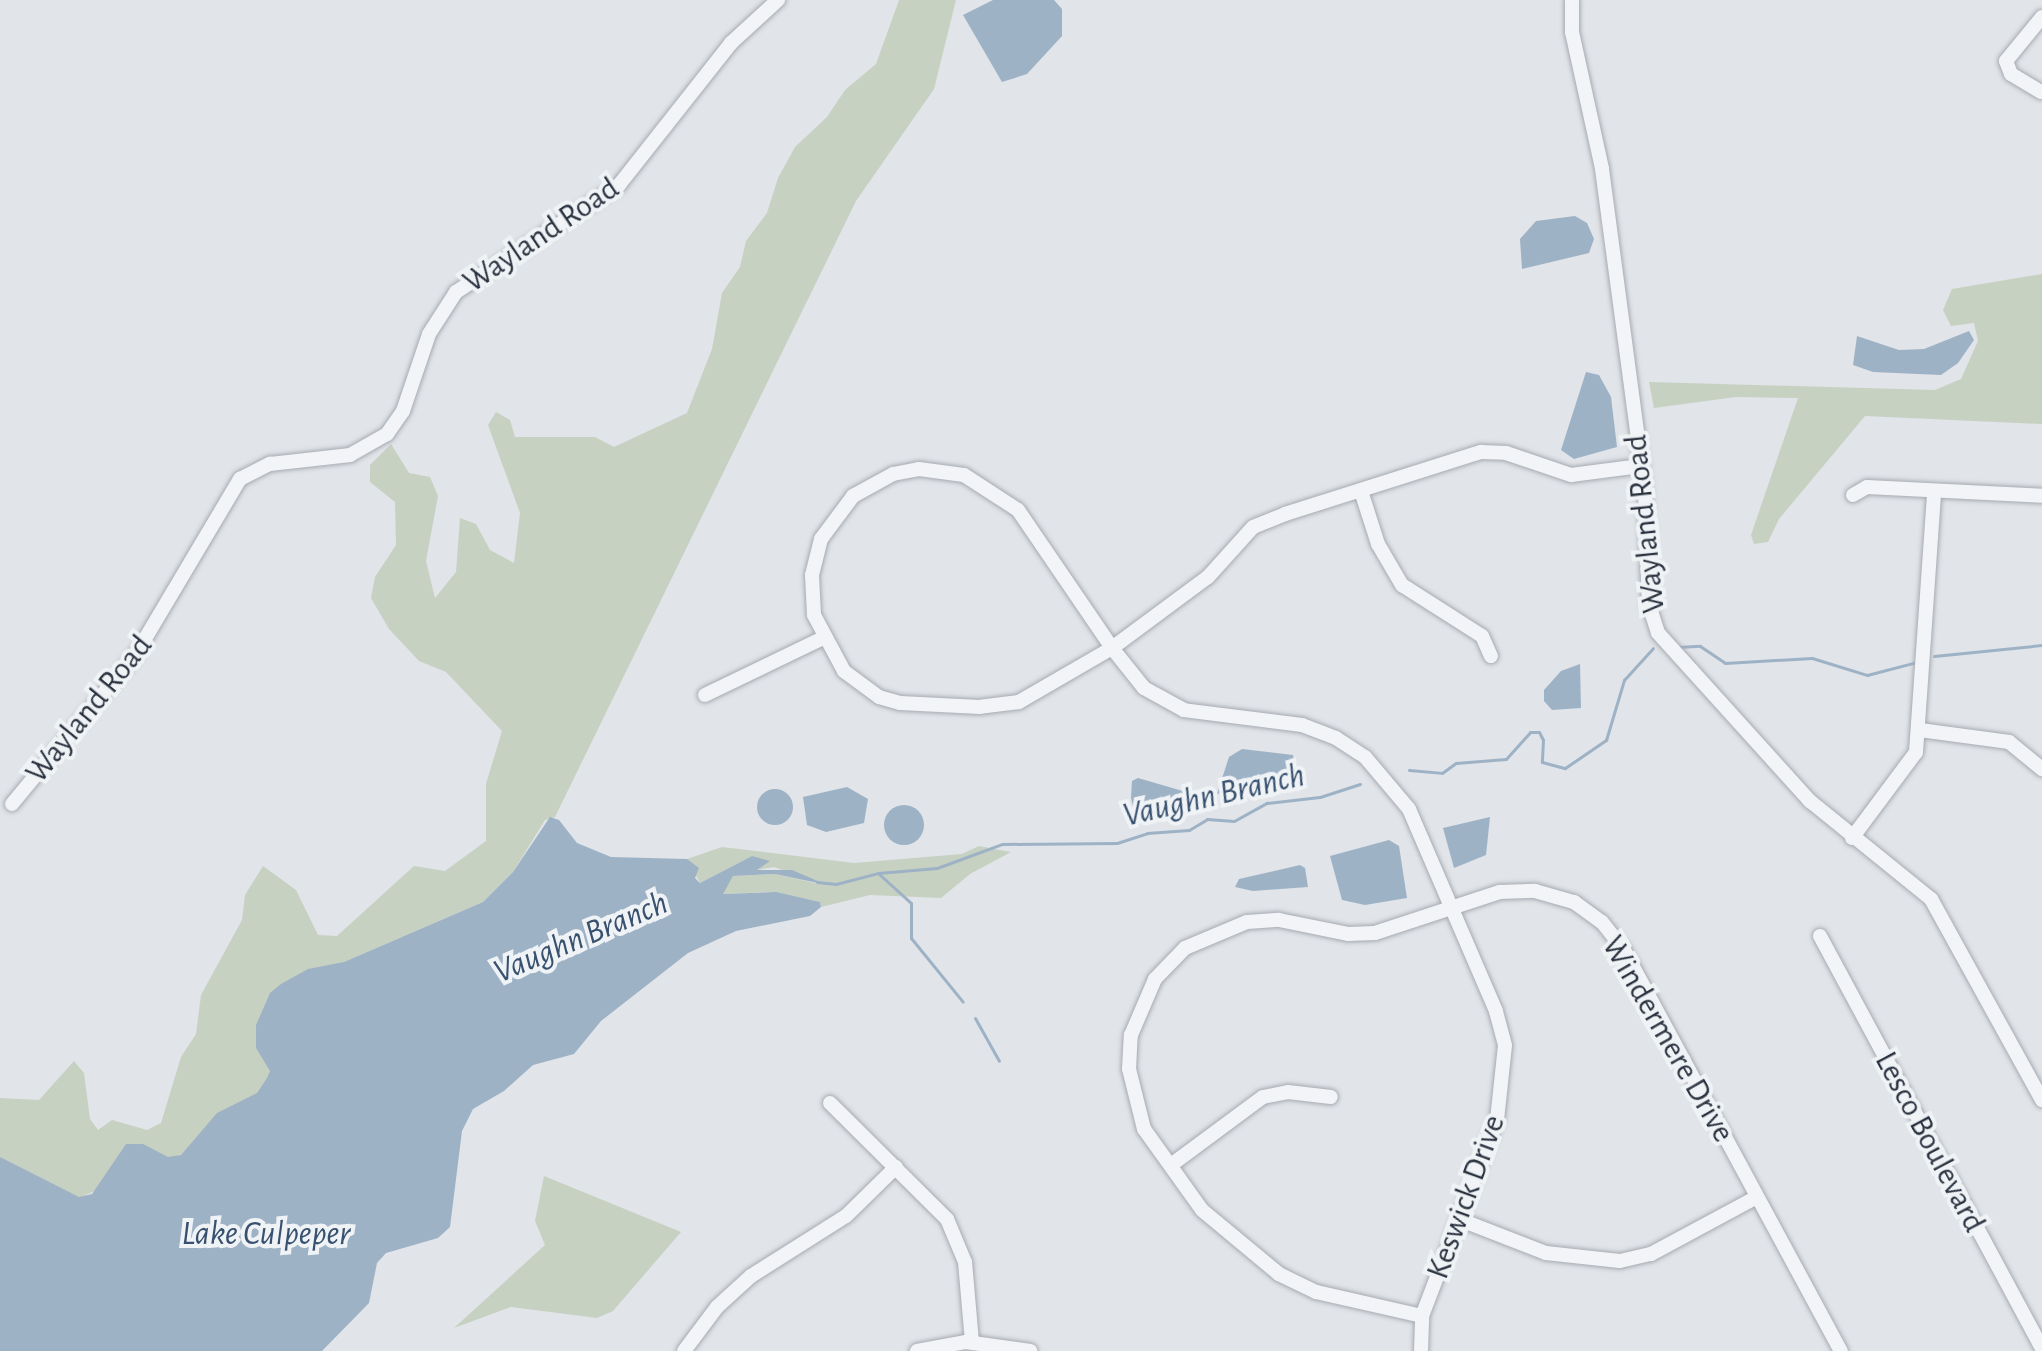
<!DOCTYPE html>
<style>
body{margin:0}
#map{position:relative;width:2042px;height:1351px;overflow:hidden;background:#e1e4e8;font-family:"Alegreya Sans",sans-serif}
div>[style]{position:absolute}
.green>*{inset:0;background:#c6d1c2}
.water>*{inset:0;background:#9eb2c6}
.round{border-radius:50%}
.stream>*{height:3px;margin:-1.5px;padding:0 1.5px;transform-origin:1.5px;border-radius:1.5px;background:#9eb2c6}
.roads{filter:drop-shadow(0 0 2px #a6abb2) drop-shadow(0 0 2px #a6abb2)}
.minor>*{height:14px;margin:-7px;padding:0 7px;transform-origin:7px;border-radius:7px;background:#f3f4f7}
span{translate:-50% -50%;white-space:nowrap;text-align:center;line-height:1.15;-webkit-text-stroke:8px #f0f3f6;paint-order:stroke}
.street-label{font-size:32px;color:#2a323f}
.water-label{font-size:34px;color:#38516f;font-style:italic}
</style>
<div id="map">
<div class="green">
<i style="clip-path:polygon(899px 0,956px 0,934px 89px,856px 201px,555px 817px,545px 820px,513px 872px,483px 902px,344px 962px,270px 1067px,272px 1075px,259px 1093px,182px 1154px,76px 1199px,0 1160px,0 1098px,39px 1100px,74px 1061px,84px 1073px,90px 1119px,98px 1130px,112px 1120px,147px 1130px,161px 1123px,181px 1057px,196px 1034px,201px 995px,242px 920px,245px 895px,263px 866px,296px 890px,318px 935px,337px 936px,414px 866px,445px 871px,486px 841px,486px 784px,502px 731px,446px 672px,419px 661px,389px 629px,371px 598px,375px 577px,396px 545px,395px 502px,370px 482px,370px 465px,391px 444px,409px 473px,430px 477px,438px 496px,426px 561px,435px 598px,456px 572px,460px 518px,476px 524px,490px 550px,514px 563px,520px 513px,488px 425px,496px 412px,510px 420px,515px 437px,595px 437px,614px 447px,687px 413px,712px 349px,722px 293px,740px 267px,746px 241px,767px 213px,778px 178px,795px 147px,827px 117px,845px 90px,876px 64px)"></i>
<i style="clip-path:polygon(2042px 274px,2042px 424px,1865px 416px,1779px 519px,1768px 542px,1754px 544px,1751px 535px,1798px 398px,1736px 397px,1654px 408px,1649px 382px,1935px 390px,1961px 379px,1978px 341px,1974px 323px,1951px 326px,1943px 310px,1952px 289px)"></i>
<i style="clip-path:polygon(979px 846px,1011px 852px,970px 874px,941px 898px,870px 895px,821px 907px,820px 902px,770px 892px,722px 894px,733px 876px,775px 874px,823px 885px,774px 867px,757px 870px,768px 861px,752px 856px,700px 883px,687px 859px,722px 847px,854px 863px,962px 854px)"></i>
<i style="clip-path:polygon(544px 1176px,681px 1232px,613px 1311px,597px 1318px,511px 1307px,454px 1328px,545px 1245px,535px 1221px)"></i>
</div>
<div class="water">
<i style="clip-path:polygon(993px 0,1054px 0,1062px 9px,1062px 36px,1027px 74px,1002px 82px,963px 15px)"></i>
<i style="clip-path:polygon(1575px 216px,1587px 223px,1594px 239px,1589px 253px,1522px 269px,1520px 239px,1536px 221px)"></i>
<i style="clip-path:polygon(1969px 331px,1974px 340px,1958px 363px,1941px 375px,1873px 372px,1853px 365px,1857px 336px,1899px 350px,1924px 349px)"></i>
<i style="clip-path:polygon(1586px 372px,1599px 375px,1611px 397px,1617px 447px,1574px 459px,1561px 450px)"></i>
<i style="clip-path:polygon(1580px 664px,1581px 708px,1552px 710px,1544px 701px,1544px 690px,1561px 671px)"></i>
<i style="clip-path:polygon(1242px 749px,1293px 755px,1297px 775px,1217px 794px,1229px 757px)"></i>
<i style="clip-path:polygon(1138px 778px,1193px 794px,1198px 808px,1136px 819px,1131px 798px,1132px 781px)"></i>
<i style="clip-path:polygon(847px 787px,868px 799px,864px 823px,826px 832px,807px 825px,803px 797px)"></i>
<i class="round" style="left:757px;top:789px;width:36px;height:36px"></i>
<i class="round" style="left:884px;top:805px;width:40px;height:40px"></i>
<i style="clip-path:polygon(550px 817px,559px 820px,577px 843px,611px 857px,687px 859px,699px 868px,695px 878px,700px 883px,752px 856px,770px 861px,757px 870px,792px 870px,827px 885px,775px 874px,733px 876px,723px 894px,776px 892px,820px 902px,821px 907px,810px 916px,736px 931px,688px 953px,601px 1021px,574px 1054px,533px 1065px,504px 1091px,473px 1109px,462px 1131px,450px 1227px,438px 1238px,386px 1253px,377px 1263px,369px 1303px,322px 1351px,0 1351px,0 1157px,79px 1197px,92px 1194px,126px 1144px,143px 1144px,168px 1157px,181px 1155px,217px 1113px,257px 1093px,267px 1078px,270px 1071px,256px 1048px,256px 1025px,270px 993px,281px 984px,308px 969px,344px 962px,483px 902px,513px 872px)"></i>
<i style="clip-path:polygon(1490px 817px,1486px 855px,1454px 868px,1443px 828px)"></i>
<i style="clip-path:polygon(1389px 840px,1399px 846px,1407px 898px,1365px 905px,1342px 900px,1330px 856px)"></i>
<i style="clip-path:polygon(1300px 865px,1305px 868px,1308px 887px,1253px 891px,1235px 887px,1239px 879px)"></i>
</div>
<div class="stream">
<i style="left:1678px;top:647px;width:22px;rotate:-3deg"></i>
<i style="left:1700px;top:646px;width:30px;rotate:34deg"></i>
<i style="left:1725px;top:663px;width:87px;rotate:-3.3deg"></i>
<i style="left:1812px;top:658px;width:58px;rotate:17.2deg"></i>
<i style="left:1867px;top:675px;width:48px;rotate:-14.6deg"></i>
<i style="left:1934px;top:656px;width:109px;rotate:-5.8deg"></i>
<i style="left:1409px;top:770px;width:33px;rotate:5deg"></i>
<i style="left:1442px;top:773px;width:17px;rotate:-36deg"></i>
<i style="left:1456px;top:763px;width:50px;rotate:-4.6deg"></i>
<i style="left:1506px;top:759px;width:36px;rotate:-48deg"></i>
<i style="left:1530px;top:732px;width:9px"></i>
<i style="left:1539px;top:732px;width:9px;rotate:63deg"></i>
<i style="left:1543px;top:740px;width:22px;rotate:93deg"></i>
<i style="left:1542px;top:762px;width:24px;rotate:15deg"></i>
<i style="left:1565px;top:768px;width:50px;rotate:-34.3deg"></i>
<i style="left:1606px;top:740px;width:63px;rotate:-73.3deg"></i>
<i style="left:1624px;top:680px;width:43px;rotate:-47.8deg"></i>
<i style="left:879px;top:874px;width:43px;rotate:42.2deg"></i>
<i style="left:911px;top:903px;width:35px;rotate:90deg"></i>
<i style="left:911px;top:938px;width:82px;rotate:50.9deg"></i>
<i style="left:817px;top:882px;width:19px;rotate:6deg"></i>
<i style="left:836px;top:884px;width:43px;rotate:-14.7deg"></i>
<i style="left:878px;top:873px;width:59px;rotate:-4.8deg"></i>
<i style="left:937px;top:868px;width:69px;rotate:-20.3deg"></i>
<i style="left:1002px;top:844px;width:115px;rotate:-0.5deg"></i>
<i style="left:1117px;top:843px;width:32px;rotate:-18deg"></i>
<i style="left:1147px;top:833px;width:42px;rotate:-4.1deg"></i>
<i style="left:1189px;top:830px;width:21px;rotate:-31deg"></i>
<i style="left:1207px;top:819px;width:27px;rotate:4deg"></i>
<i style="left:1234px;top:821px;width:38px;rotate:-29deg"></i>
<i style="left:1267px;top:803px;width:53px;rotate:-6.5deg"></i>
<i style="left:1320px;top:797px;width:42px;rotate:-18deg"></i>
<i style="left:975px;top:1018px;width:49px;rotate:60.8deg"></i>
</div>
<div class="roads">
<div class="minor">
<i style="left:1572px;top:0;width:32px;rotate:90deg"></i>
<i style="left:1572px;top:32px;width:140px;rotate:77.6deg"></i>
<i style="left:1602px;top:169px;width:325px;rotate:82.4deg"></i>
<i style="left:1645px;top:491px;width:114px;rotate:88deg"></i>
<i style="left:1649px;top:605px;width:29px;rotate:72deg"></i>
<i style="left:1658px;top:633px;width:227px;rotate:47.9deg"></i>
<i style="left:1810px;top:801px;width:156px;rotate:39deg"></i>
<i style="left:1931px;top:899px;width:230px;rotate:61.1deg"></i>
<i style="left:2041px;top:92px;width:35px;rotate:-149deg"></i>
<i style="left:2011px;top:74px;width:14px;rotate:-111deg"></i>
<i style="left:2006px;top:61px;width:57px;rotate:-50.7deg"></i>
<i style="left:919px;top:469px;width:45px;rotate:7.6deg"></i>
<i style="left:964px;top:475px;width:64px;rotate:32.9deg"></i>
<i style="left:1018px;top:510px;width:167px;rotate:55.7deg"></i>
<i style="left:1112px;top:648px;width:108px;rotate:149.9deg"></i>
<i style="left:1019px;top:702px;width:39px;rotate:173deg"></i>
<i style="left:980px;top:707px;width:80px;rotate:-177.1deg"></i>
<i style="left:900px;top:703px;width:22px;rotate:-164deg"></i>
<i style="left:879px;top:697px;width:44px;rotate:-143.4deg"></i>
<i style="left:844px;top:671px;width:64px;rotate:-118.2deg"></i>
<i style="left:814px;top:615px;width:40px;rotate:-92.9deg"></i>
<i style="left:812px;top:575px;width:37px;rotate:-76deg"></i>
<i style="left:821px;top:539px;width:54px;rotate:-53.3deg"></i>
<i style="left:853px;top:496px;width:46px;rotate:-28.8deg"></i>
<i style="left:893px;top:474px;width:26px;rotate:-11deg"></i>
<i style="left:1361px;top:491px;width:56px;rotate:72.2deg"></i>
<i style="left:1378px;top:544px;width:48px;rotate:59.7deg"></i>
<i style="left:1402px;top:585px;width:95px;rotate:32.5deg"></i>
<i style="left:1482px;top:636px;width:22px;rotate:66deg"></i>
<i style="left:1853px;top:495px;width:16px;rotate:-30deg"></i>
<i style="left:1867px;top:487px;width:175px;rotate:2.9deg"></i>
<i style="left:705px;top:695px;width:131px;rotate:-25.8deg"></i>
<i style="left:1920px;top:730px;width:90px;rotate:7.7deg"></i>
<i style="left:2009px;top:742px;width:43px;rotate:39.3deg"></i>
<i style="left:12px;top:804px;width:195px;rotate:-50.4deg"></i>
<i style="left:136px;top:654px;width:204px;rotate:-59.3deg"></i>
<i style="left:240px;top:479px;width:34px;rotate:-27deg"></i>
<i style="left:270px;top:464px;width:81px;rotate:-6.4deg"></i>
<i style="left:350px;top:455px;width:43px;rotate:-29.6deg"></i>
<i style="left:387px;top:434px;width:28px;rotate:-55deg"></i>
<i style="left:403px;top:411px;width:81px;rotate:-71.3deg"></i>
<i style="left:429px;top:334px;width:50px;rotate:-57.3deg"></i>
<i style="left:456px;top:292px;width:195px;rotate:-33.3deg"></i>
<i style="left:619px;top:185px;width:181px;rotate:-51.7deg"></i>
<i style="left:731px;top:43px;width:64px;rotate:-42.5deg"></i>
<i style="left:1852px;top:838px;width:107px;rotate:-53.3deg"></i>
<i style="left:1916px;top:752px;width:261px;rotate:-86deg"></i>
<i style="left:1820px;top:936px;width:468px;rotate:61.7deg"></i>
<i style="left:830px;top:1103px;width:165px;rotate:44.8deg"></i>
<i style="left:947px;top:1219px;width:47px;rotate:67.3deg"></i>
<i style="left:965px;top:1262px;width:80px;rotate:85deg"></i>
<i style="left:1171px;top:1165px;width:114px;rotate:-36.5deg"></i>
<i style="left:1263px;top:1097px;width:25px;rotate:-11deg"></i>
<i style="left:1288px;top:1092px;width:43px;rotate:6.6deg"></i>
<i style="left:1461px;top:1220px;width:91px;rotate:21.2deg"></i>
<i style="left:1546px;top:1253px;width:74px;rotate:6.2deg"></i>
<i style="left:1620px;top:1261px;width:32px;rotate:-13deg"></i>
<i style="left:1651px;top:1254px;width:120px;rotate:-28.3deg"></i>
<i style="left:1422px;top:1316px;width:109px;rotate:-167.2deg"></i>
<i style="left:1316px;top:1292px;width:41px;rotate:-154.1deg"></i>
<i style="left:1279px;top:1274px;width:100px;rotate:-140.3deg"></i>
<i style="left:1202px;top:1210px;width:100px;rotate:-125.6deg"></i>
<i style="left:1144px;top:1129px;width:62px;rotate:-104deg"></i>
<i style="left:1129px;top:1069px;width:34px;rotate:-87deg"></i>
<i style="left:1131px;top:1035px;width:61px;rotate:-66.8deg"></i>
<i style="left:1155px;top:979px;width:43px;rotate:-45.9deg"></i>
<i style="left:1185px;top:948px;width:67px;rotate:-22.8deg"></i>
<i style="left:1247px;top:922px;width:32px;rotate:-4deg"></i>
<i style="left:1279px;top:920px;width:70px;rotate:11.5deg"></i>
<i style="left:1348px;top:934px;width:27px;rotate:-2deg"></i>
<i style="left:1375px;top:933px;width:132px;rotate:-18.2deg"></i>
<i style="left:1500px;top:892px;width:35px;rotate:-2deg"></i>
<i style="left:1535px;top:891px;width:41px;rotate:15.8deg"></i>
<i style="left:1574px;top:902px;width:34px;rotate:36deg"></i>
<i style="left:1602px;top:922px;width:36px;rotate:52deg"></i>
<i style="left:1624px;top:950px;width:456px;rotate:61.6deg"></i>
<i style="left:684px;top:1351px;width:55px;rotate:-53.1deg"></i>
<i style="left:717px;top:1307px;width:46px;rotate:-42.4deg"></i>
<i style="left:751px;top:1276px;width:112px;rotate:-32.3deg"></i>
<i style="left:846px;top:1216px;width:70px;rotate:-44.4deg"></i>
<i style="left:917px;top:1351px;width:50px;rotate:-10.4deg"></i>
<i style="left:966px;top:1342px;width:65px;rotate:8deg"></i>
<i style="left:1421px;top:1351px;width:35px;rotate:-88deg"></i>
<i style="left:1422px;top:1316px;width:210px;rotate:-69.1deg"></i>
<i style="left:1497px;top:1120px;width:75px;rotate:-83.9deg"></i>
<i style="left:1505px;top:1045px;width:35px;rotate:-105deg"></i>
<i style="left:1496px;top:1011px;width:220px;rotate:-113.3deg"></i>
<i style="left:1409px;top:809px;width:68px;rotate:-130.2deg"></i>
<i style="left:1365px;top:757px;width:35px;rotate:-147deg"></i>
<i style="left:1336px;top:738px;width:36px;rotate:-159deg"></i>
<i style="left:1302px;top:725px;width:119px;rotate:-172.8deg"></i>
<i style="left:1184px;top:710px;width:46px;rotate:-151.2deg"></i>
<i style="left:1144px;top:688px;width:51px;rotate:-128.7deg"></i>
<i style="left:1112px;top:648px;width:119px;rotate:-36.5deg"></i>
<i style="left:1208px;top:577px;width:67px;rotate:-48deg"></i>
<i style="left:1253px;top:527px;width:35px;rotate:-22deg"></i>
<i style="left:1285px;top:514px;width:206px;rotate:-17.6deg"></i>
<i style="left:1481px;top:452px;width:25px;rotate:2deg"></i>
<i style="left:1506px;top:453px;width:69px;rotate:18.7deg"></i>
<i style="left:1571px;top:475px;width:70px;rotate:-7.4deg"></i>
</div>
</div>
<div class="street-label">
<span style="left:541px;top:235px;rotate:-34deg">Wayland Road</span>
<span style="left:1645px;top:524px;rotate:-96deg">Wayland Road</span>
<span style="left:89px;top:709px;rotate:-51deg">Wayland Road</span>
<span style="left:1668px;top:1039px;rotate:60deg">Windermere Drive</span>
<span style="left:1930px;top:1142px;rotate:62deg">Lesco Boulevard</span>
<span style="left:1466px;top:1197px;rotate:-70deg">Keswick Drive</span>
</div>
<div class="water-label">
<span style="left:1214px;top:796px;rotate:-13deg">Vaughn Branch</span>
<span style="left:581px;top:938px;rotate:-23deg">Vaughn Branch</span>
<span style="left:266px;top:1235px">Lake Culpeper</span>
</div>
</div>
